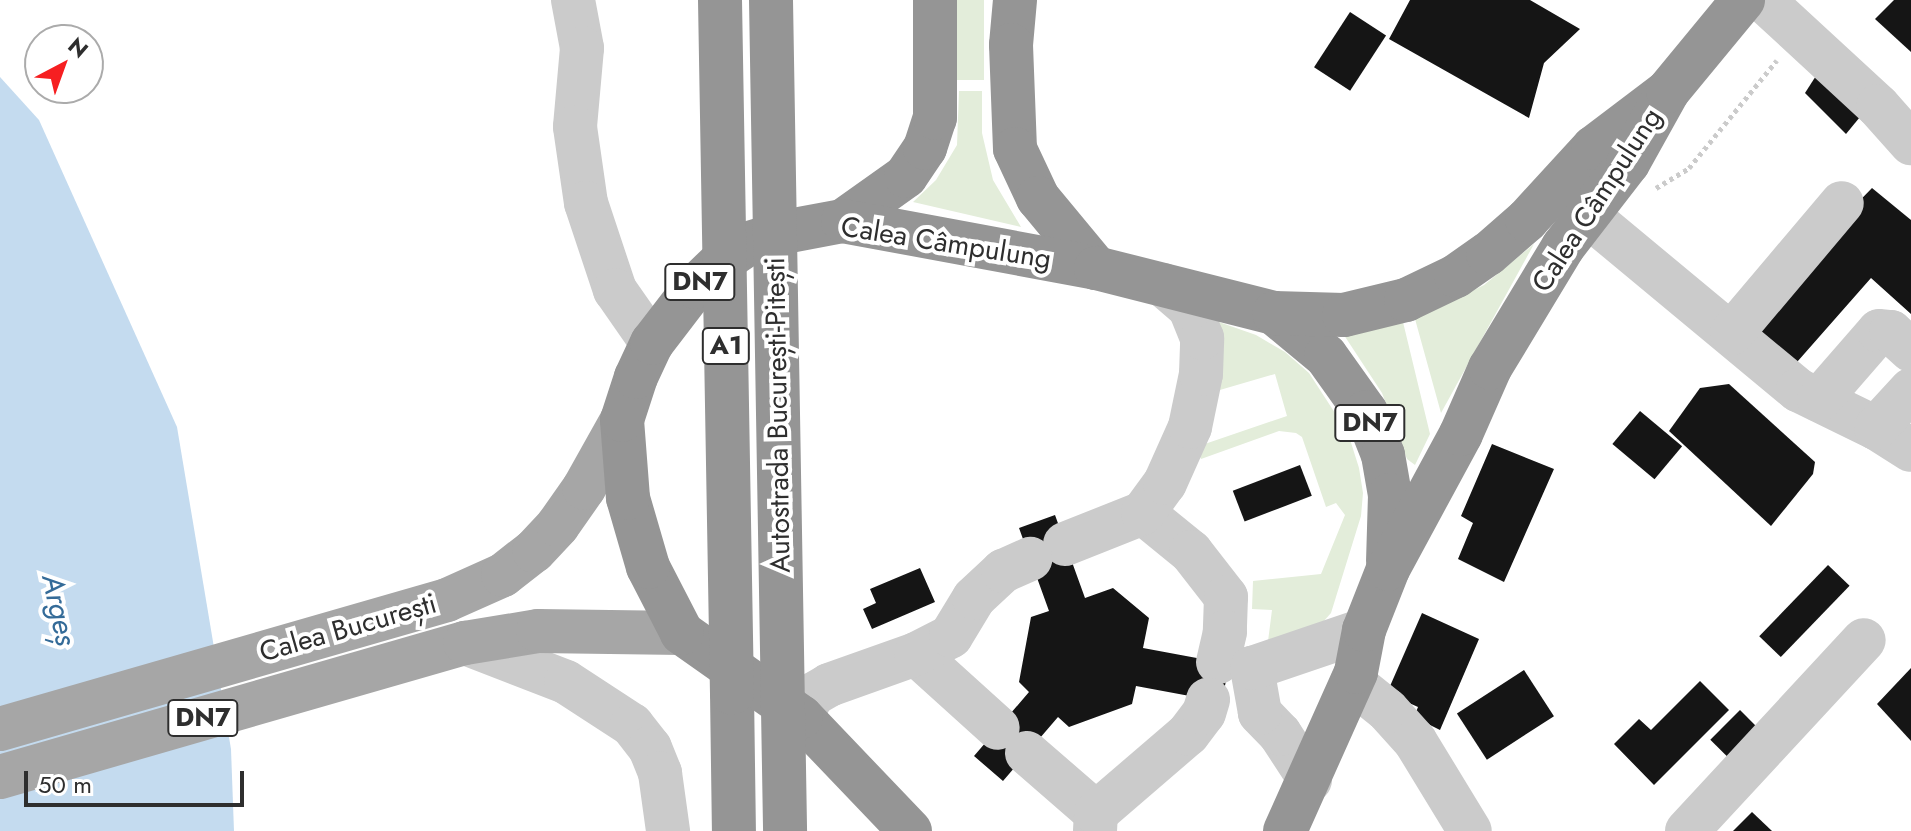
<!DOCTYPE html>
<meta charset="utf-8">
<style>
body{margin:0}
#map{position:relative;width:1911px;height:831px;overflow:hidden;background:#fff;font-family:Jost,sans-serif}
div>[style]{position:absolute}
.green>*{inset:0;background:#e3edda;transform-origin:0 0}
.water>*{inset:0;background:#c4dbef}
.building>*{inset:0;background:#151515;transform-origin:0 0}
.path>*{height:5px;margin-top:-2.5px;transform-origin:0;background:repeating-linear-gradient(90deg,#cbcbcb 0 4px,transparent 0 8px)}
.minor>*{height:44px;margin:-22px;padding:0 22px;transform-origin:22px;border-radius:22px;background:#cbcbcb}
.major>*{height:44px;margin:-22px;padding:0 22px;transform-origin:22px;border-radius:22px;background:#a6a6a6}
.highway>*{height:44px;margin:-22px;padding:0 22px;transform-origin:22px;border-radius:22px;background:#959595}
.highway-bridge>*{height:44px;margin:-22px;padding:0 22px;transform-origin:22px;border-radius:22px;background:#959595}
span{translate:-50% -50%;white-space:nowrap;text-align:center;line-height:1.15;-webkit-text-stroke:8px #fff;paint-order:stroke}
.shield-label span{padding:2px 6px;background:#fff;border:2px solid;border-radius:6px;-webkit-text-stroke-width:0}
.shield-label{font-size:26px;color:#2e2e2e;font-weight:700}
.street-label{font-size:28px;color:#2e2e2e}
.water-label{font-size:30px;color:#346b98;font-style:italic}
.north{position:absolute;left:24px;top:24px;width:80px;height:80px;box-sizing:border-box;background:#fff;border:2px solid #ababab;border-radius:50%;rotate:41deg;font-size:22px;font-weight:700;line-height:32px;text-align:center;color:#2e2e2e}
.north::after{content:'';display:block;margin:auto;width:28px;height:36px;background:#f61f21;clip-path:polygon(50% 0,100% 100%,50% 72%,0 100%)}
.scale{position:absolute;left:24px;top:771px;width:220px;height:36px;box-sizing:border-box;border:4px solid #2e2e2e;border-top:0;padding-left:10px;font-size:24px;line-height:28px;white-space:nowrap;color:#2e2e2e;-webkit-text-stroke:6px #fff;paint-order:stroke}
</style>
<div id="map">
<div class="green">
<i style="left:955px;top:0;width:29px;height:80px"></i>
<i style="clip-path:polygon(959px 91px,982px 91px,982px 133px,993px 180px,1021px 227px,913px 202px,936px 180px,957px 145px)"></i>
<i style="clip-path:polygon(1534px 244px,1441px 413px,1415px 319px,1484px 285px)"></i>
<i style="clip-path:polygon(1199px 315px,1256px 335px,1285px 352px,1309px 373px,1348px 433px,1359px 468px,1363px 493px,1361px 516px,1331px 613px,1315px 631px,1267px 649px,1272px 610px,1252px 609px,1253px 581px,1321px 574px,1345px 515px,1336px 503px,1326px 507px,1302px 437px,1296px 433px,1279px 431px,1201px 459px,1196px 447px,1287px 416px,1275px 374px,1213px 392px)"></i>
<i style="clip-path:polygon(1403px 322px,1430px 434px,1415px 465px,1407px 459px,1382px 393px,1340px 329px)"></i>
</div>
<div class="water">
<i style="clip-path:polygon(0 77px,39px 120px,177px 427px,231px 749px,234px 831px,0 831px)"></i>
</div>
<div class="building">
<i style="clip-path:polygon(1410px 0,1530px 0,1580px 29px,1544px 63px,1529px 118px,1389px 39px)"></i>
<i style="clip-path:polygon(1894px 0,1911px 0,1911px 52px,1875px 19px)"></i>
<i style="left:1350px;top:12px;width:43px;height:66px;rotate:33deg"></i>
<i style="clip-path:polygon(1821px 68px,1869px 106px,1846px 134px,1805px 93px)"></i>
<i style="clip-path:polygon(1872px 188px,1911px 220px,1911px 314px,1871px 278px,1790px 370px,1751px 336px,1833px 228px)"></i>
<i style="clip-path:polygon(1729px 384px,1815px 462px,1813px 474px,1771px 526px,1669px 431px,1700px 388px)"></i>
<i style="left:1640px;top:411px;width:55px;height:43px;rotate:40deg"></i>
<i style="clip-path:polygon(1492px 444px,1554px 469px,1504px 582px,1458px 559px,1473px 523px,1461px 516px)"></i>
<i style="left:1300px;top:465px;width:33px;height:72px;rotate:69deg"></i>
<i style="clip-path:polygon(1055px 515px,1085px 598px,1113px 588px,1149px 618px,1143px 648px,1229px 664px,1222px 702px,1136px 686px,1132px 704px,1069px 727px,1058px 717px,1003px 781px,974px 756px,1029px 692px,1019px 682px,1031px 617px,1049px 611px,1019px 528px)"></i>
<i style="left:1828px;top:565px;width:30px;height:99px;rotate:44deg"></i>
<i style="clip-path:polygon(920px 568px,935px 602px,872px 629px,863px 609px,876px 603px,870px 589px)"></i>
<i style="clip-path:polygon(1422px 613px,1479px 639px,1440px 730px,1414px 717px,1418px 707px,1387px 693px)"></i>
<i style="clip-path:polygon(1911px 668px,1911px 741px,1877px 704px)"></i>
<i style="left:1524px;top:670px;width:55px;height:80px;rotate:57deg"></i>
<i style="clip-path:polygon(1700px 681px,1729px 710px,1654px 785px,1614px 744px,1639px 719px,1651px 730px)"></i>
<i style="left:1740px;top:710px;width:31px;height:42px;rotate:45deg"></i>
<i style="clip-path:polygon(1752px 812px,1772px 831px,1733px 831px)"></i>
</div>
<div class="path">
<i style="left:1656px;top:188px;width:39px;rotate:-31deg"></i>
<i style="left:1689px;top:168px;width:139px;rotate:-50.8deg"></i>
</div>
<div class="minor">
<i style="left:573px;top:0;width:49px;rotate:79.4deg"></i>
<i style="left:582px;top:48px;width:79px;rotate:95.1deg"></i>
<i style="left:575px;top:127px;width:77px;rotate:81.8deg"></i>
<i style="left:586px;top:203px;width:92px;rotate:71.6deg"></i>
<i style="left:615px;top:290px;width:65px;rotate:55.1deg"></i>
<i style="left:1763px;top:0;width:156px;rotate:42.7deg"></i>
<i style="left:1878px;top:106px;width:50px;rotate:48.3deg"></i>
<i style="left:1586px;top:214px;width:276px;rotate:39.7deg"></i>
<i style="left:1798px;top:390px;width:87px;rotate:26deg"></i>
<i style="left:1876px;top:428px;width:41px;rotate:32.2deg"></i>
<i style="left:1732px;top:333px;width:170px;rotate:-49.8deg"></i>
<i style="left:1819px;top:400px;width:91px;rotate:-49deg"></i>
<i style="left:1879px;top:331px;width:12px;rotate:5deg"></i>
<i style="left:1891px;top:332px;width:27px;rotate:42deg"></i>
<i style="left:1876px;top:428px;width:52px;rotate:-47.4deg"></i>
<i style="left:1143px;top:513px;width:62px;rotate:39.1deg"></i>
<i style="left:1191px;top:552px;width:57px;rotate:52.1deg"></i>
<i style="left:1226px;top:597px;width:35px;rotate:92deg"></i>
<i style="left:1225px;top:632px;width:31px;rotate:103deg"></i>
<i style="left:1065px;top:544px;width:84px;rotate:-21.7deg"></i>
<i style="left:1143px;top:513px;width:37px;rotate:-54deg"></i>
<i style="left:1165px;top:483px;width:61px;rotate:-65.9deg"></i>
<i style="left:1190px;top:427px;width:54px;rotate:-78.3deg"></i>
<i style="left:1201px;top:374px;width:36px;rotate:-88deg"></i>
<i style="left:1202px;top:338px;width:32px;rotate:-112deg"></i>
<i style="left:1190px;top:308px;width:35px;rotate:-139deg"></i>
<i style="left:465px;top:643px;width:108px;rotate:21.1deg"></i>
<i style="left:566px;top:682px;width:79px;rotate:33.1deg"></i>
<i style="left:632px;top:725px;width:29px;rotate:52deg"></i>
<i style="left:650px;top:748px;width:27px;rotate:68deg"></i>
<i style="left:660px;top:773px;width:59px;rotate:82.1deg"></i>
<i style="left:916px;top:654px;width:110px;rotate:42.1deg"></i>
<i style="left:1352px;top:682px;width:45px;rotate:38.7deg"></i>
<i style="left:1387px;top:710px;width:42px;rotate:47.9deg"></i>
<i style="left:1415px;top:741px;width:105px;rotate:58.6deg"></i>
<i style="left:801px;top:717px;width:25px;rotate:-63deg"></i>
<i style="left:812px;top:695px;width:20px;rotate:-30deg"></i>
<i style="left:829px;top:685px;width:92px;rotate:-19.6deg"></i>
<i style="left:916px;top:654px;width:39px;rotate:-27deg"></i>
<i style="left:951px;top:636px;width:44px;rotate:-58.8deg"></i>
<i style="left:974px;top:598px;width:40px;rotate:-43deg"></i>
<i style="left:1003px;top:571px;width:30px;rotate:-24deg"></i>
<i style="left:1027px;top:753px;width:91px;rotate:41deg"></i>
<i style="left:1310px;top:780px;width:55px;rotate:-123.1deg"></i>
<i style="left:1280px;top:734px;width:29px;rotate:-134deg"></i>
<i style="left:1260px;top:713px;width:46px;rotate:-100.1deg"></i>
<i style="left:1252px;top:668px;width:118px;rotate:-18.7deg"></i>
<i style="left:1095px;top:831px;width:18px;rotate:-87deg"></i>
<i style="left:1096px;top:813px;width:121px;rotate:-40.7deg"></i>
<i style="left:1188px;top:734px;width:26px;rotate:-53deg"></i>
<i style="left:1204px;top:713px;width:14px;rotate:-73deg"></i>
<i style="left:1687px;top:831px;width:260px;rotate:-47.2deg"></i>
</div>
<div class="major">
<i style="left:0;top:729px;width:465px;rotate:-16.1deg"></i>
<i style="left:447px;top:600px;width:61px;rotate:-24.1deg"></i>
<i style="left:503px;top:575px;width:39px;rotate:-38deg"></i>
<i style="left:534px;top:551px;width:35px;rotate:-47deg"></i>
<i style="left:558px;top:525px;width:45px;rotate:-54.9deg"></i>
<i style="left:584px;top:488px;width:78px;rotate:-60.8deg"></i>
<i style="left:0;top:777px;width:484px;rotate:-16.1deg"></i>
<i style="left:465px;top:643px;width:74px;rotate:-9.3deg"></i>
<i style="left:538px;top:631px;width:144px;rotate:0.8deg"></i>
</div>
<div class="highway">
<i style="left:1015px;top:0;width:45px;rotate:95.1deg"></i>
<i style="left:1011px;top:45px;width:104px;rotate:87.8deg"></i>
<i style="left:1015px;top:149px;width:54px;rotate:64.9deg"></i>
<i style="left:1038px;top:198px;width:91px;rotate:50.4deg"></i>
<i style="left:843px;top:221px;width:77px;rotate:-35.5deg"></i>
<i style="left:906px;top:176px;width:34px;rotate:-56deg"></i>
<i style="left:925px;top:148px;width:32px;rotate:-72deg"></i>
<i style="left:935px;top:118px;width:118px;rotate:-90deg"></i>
<i style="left:1274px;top:313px;width:67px;rotate:39.6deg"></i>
<i style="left:1326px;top:356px;width:69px;rotate:54.5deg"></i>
<i style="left:1366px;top:412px;width:46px;rotate:68.4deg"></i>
<i style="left:1383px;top:455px;width:41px;rotate:80.1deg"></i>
<i style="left:1390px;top:495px;width:66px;rotate:91.7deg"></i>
<i style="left:732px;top:693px;width:138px;rotate:89.2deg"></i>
<i style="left:910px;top:831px;width:158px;rotate:-133.7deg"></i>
<i style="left:801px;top:717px;width:146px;rotate:-144.8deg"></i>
<i style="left:682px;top:633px;width:74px;rotate:-117.3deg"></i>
<i style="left:648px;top:567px;width:72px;rotate:-106.2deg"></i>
<i style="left:628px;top:498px;width:78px;rotate:-94.4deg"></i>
<i style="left:622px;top:420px;width:45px;rotate:-72deg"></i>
<i style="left:636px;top:377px;width:38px;rotate:-65deg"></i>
<i style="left:652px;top:343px;width:71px;rotate:-52.5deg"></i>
<i style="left:695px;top:287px;width:36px;rotate:-44deg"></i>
<i style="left:721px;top:262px;width:34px;rotate:-34deg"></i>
<i style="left:749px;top:243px;width:42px;rotate:-16.7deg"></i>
<i style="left:789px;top:231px;width:55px;rotate:-10.5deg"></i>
<i style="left:843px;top:221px;width:257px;rotate:10.5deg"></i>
<i style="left:1096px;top:268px;width:184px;rotate:14.2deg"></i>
<i style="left:1274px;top:313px;width:70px;rotate:1.6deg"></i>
<i style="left:1344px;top:315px;width:64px;rotate:-13.6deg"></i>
<i style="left:1406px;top:300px;width:55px;rotate:-25.6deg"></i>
<i style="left:1456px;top:276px;width:39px;rotate:-35deg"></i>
<i style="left:1488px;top:254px;width:52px;rotate:-41.1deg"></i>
<i style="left:1527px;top:220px;width:98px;rotate:-47.5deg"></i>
<i style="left:1593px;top:148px;width:94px;rotate:-37.2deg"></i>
<i style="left:1285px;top:831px;width:174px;rotate:-65.9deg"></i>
<i style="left:1356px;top:672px;width:43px;rotate:-79.2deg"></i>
<i style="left:1364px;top:630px;width:66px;rotate:-68.5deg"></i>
<i style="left:1388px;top:569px;width:153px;rotate:-61.6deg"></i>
<i style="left:1461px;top:434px;width:72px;rotate:-66.3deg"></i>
<i style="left:1490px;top:368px;width:141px;rotate:-58.9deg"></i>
<i style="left:1563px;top:247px;width:106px;rotate:-52.3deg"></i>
<i style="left:1628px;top:163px;width:82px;rotate:-60.9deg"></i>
<i style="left:1668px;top:91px;width:118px;rotate:-50.5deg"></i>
</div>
<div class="highway-bridge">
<i style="left:720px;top:0;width:693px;rotate:89.01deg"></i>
<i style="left:771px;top:0;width:831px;rotate:89.03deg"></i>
</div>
<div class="shield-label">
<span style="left:700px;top:282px">DN7</span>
<span style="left:726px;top:346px">A1</span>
<span style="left:1370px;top:423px">DN7</span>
<span style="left:203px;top:718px">DN7</span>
</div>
<div class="street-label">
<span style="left:1597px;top:200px;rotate:-57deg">Calea Câmpulung</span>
<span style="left:946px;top:243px;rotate:9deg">Calea Câmpulung</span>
<span style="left:778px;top:415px;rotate:-91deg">Autostrada București-Pitești</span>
<span style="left:348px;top:628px;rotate:-16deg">Calea București</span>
</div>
<div class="water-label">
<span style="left:59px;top:610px;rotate:78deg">Argeș</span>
</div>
<div class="north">N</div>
<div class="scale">50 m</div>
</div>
